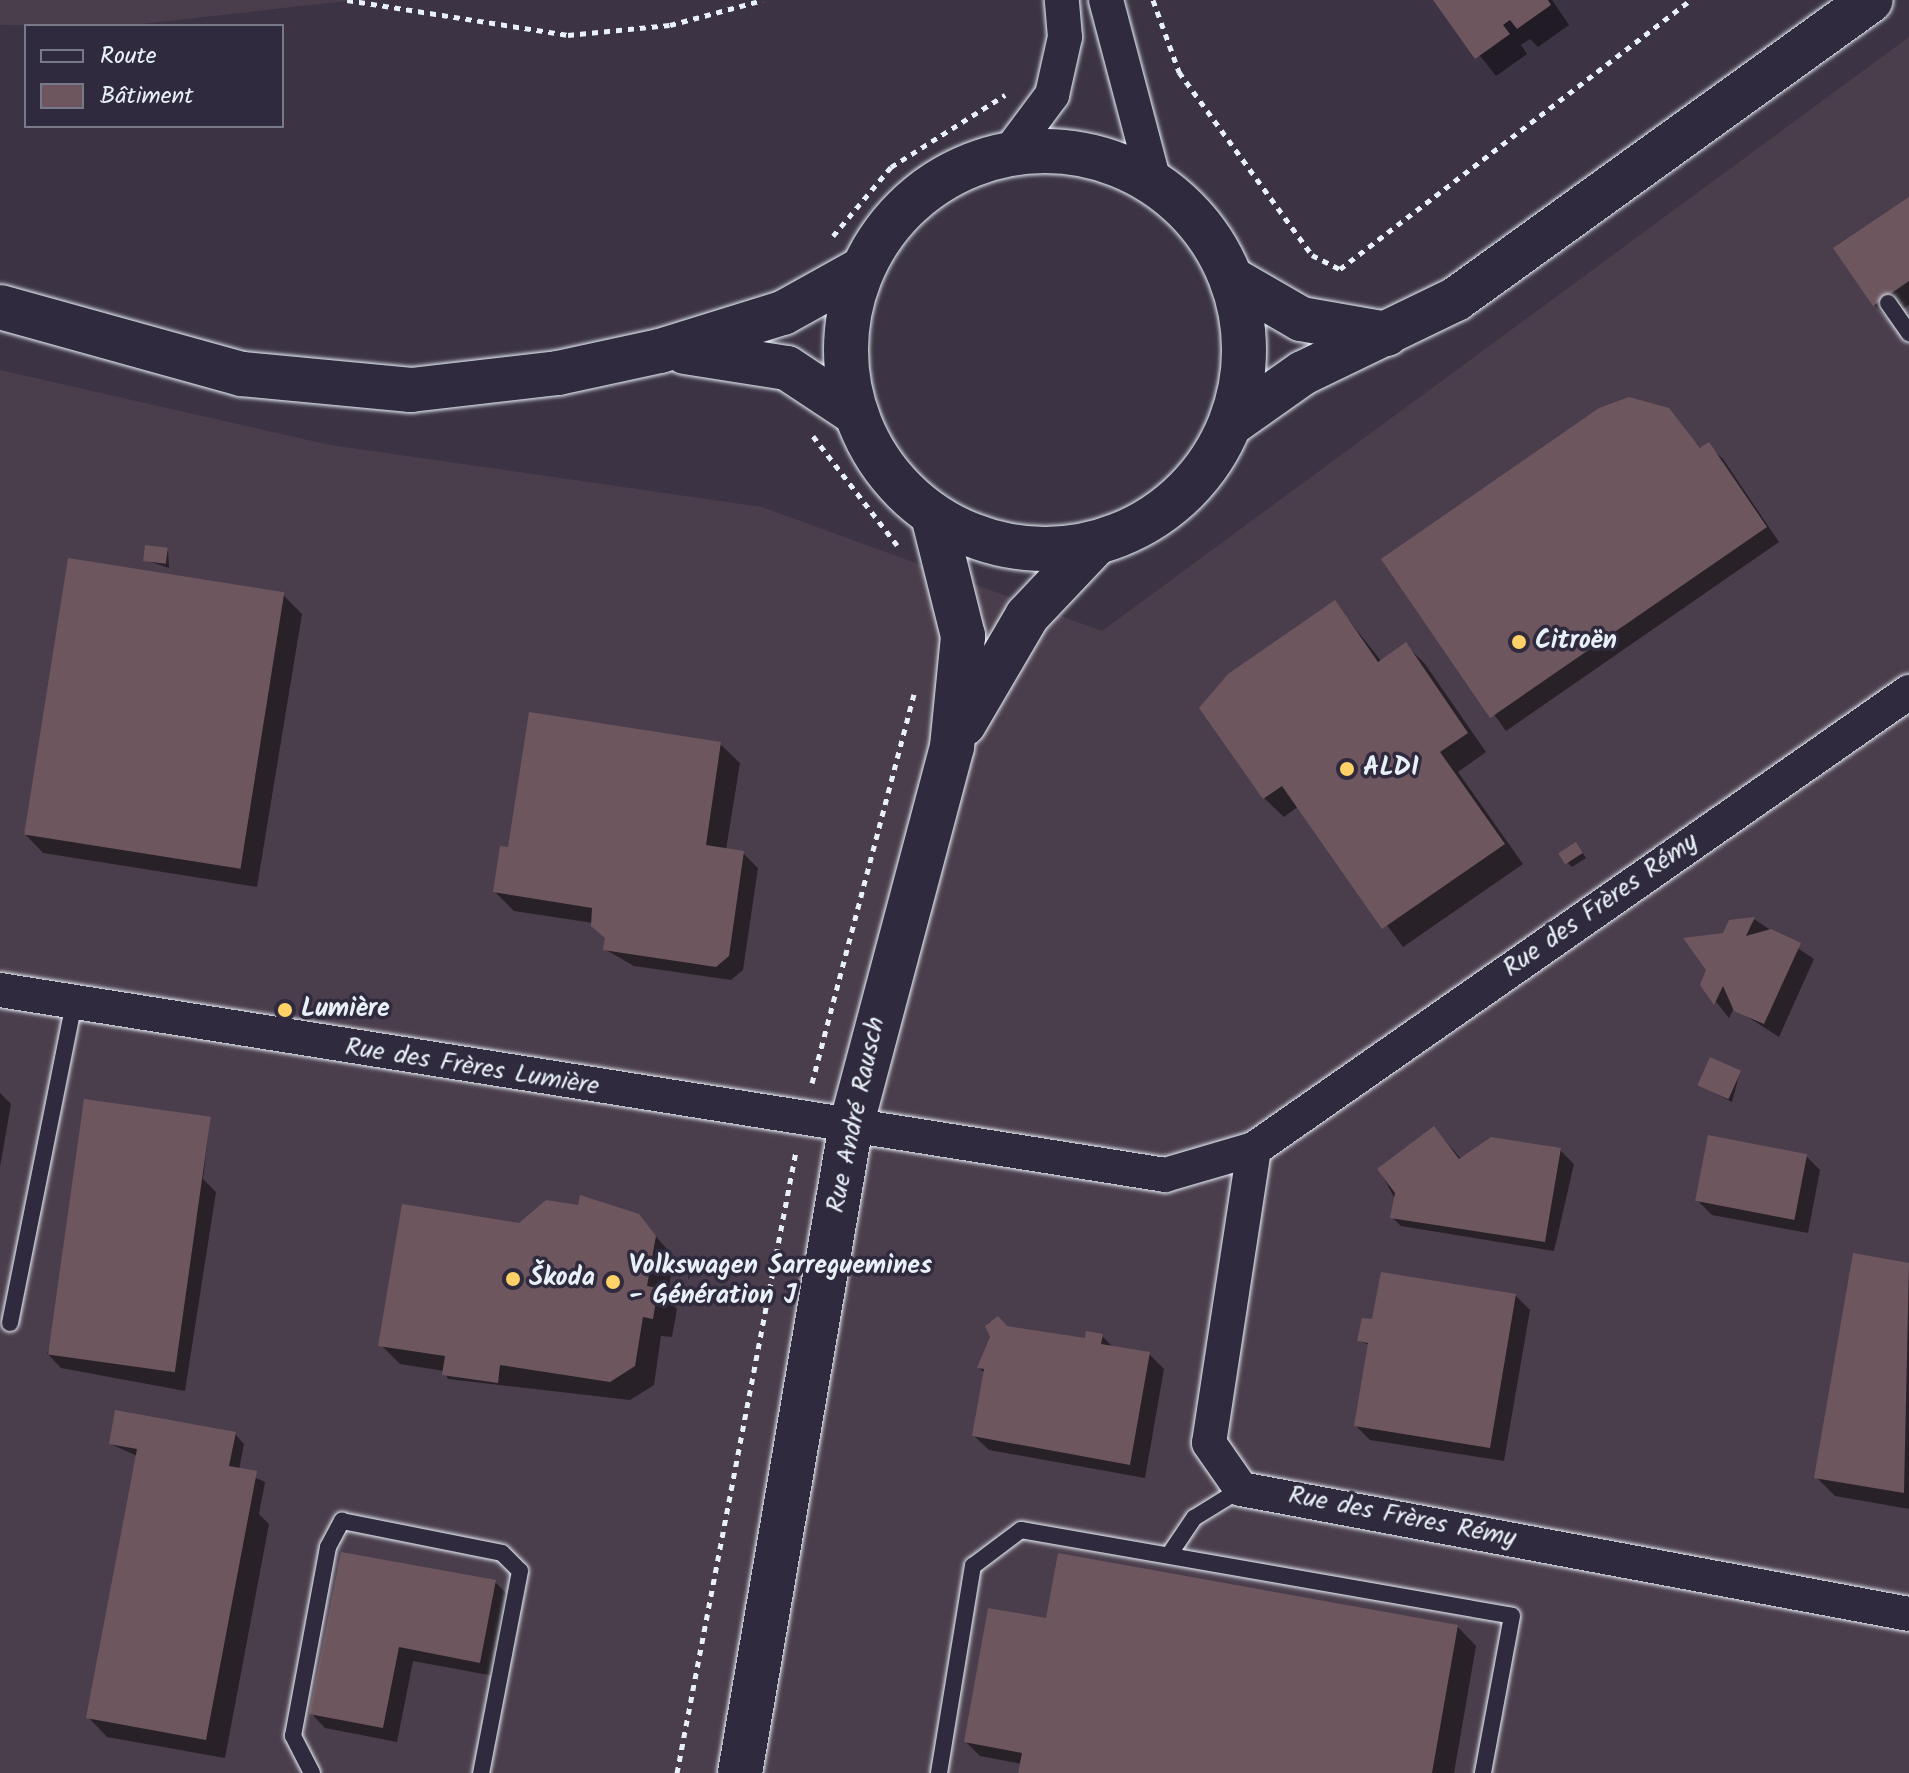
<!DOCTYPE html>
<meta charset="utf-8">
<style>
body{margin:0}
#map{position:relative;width:1909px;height:1773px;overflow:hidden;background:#3c3344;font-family:Kalam,sans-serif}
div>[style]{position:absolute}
.built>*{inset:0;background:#4b3e4c}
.shadow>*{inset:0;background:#0007}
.building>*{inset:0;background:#6e565f;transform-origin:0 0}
.path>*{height:5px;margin-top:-2.5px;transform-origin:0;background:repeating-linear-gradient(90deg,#e8f1f8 0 6px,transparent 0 12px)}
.roads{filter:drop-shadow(0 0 2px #e8f1f8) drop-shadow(0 0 2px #e8f1f8)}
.lane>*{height:16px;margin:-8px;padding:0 8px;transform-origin:8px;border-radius:8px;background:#2f2a3d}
.street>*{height:34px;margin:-17px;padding:0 17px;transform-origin:17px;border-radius:17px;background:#2f2a3d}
.secondary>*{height:44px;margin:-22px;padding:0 22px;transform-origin:22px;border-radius:22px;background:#2f2a3d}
.primary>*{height:44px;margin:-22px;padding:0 22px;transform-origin:22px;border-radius:22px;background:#2f2a3d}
.primary>.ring{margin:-22px;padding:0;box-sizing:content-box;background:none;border:44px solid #2f2a3d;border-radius:50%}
.dots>*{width:22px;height:22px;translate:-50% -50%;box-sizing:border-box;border:4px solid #2f2a3d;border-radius:50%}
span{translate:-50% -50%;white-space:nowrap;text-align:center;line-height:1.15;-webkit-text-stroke:7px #2f2a3d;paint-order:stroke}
.poi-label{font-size:26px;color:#e8f1f8;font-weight:700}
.left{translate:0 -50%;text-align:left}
.street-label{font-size:26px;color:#e8f1f8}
.legend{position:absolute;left:24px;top:24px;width:260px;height:104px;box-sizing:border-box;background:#2f2a3d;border:2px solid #797a88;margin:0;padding:10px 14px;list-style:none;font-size:24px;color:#e8f1f8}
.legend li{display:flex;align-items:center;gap:16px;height:40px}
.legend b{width:40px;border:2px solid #797a88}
</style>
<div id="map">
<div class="built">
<i style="clip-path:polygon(0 0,355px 0,124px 26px,0 25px)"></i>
<i style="clip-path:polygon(1909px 37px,1909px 1773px,0 1773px,0 370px,330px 445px,762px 507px,1102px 631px)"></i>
</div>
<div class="shadow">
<i style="clip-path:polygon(1436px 0,1552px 0,1569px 25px,1538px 47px,1530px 39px,1521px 45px,1527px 54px,1496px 76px)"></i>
<i style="clip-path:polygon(1909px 200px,1909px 305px,1888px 319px,1874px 305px)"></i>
<i style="clip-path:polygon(1668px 410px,1702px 450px,1708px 445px,1723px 459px,1779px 542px,1506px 731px,1383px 560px)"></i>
<i style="clip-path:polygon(168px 550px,169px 568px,145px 560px)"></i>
<i style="clip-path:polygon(283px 595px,302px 614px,257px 887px,43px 853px,24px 833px)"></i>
<i style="clip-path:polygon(1335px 603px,1382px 662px,1406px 645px,1425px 664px,1486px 752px,1458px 772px,1523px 864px,1403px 947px,1299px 806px,1284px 817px,1264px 798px)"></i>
<i style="clip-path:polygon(720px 744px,740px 763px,726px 850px,743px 853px,758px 868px,743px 970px,731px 980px,634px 966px,606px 950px,607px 939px,593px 923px,514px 911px,495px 892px,510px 849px)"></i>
<i style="clip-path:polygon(1580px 849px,1586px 858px,1572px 867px,1568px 863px)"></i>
<i style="clip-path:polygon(1754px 919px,1814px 959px,1779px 1037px,1734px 1008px,1729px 1018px,1702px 984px,1724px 935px)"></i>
<i style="clip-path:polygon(1740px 1072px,1732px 1102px,1700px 1085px)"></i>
<i style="clip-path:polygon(0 1093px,11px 1104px,0 1167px)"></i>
<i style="clip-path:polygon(210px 1119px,203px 1179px,216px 1192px,185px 1391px,61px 1368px,47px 1353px)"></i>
<i style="clip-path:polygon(1434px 1128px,1461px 1159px,1560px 1150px,1574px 1164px,1554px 1251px,1401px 1226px,1392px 1217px,1395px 1199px,1379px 1169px)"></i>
<i style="clip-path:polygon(1806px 1156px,1820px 1170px,1808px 1233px,1712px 1215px,1697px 1200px)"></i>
<i style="clip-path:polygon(638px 1216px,674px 1257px,667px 1300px,677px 1309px,672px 1337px,661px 1336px,654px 1385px,630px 1400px,448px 1379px,444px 1371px,400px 1364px,381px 1345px,518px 1225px)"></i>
<i style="clip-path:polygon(1855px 1255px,1909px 1265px,1909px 1509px,1835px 1496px,1816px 1477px)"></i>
<i style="clip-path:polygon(1516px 1296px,1530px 1310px,1504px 1461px,1370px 1440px,1356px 1426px,1370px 1345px,1359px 1341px,1373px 1324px)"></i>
<i style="clip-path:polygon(998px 1318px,1008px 1328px,1086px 1341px,1102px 1336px,1114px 1348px,1149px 1354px,1164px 1369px,1145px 1478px,989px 1450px,974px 1436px,985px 1373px,979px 1368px,992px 1337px,988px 1323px)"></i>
<i style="clip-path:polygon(235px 1434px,244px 1444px,239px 1470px,265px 1482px,259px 1514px,269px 1524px,225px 1758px,107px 1737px,88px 1717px,137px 1456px,111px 1444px)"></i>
<i style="clip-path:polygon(343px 1554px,495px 1582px,509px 1596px,494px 1676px,413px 1661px,397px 1742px,325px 1728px,311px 1713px)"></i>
<i style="clip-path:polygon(1045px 1620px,1457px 1626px,1476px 1646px,1454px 1773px,1020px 1773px,1022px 1764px,980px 1756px,966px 1742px)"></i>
</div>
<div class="building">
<i style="clip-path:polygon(1433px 0,1548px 0,1551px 5px,1517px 29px,1510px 20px,1503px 25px,1510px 34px,1475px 59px)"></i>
<i style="clip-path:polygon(1909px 197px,1909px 281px,1873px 306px,1833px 248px)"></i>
<i style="clip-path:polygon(1629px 397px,1669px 408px,1700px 448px,1709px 442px,1767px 527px,1490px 718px,1381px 559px,1599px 408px)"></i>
<i style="left:145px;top:545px;width:23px;height:16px;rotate:7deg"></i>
<i style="left:68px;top:558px;width:219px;height:280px;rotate:9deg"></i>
<i style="clip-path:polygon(1335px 600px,1378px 662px,1406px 642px,1468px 733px,1440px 752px,1505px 844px,1382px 929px,1282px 786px,1263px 799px,1199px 708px,1228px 674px)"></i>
<i style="clip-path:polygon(529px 712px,721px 742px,706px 845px,744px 851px,729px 956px,716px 967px,603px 950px,605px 938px,591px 926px,592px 908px,493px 892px,500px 846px,508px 847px)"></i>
<i style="left:1576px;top:842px;width:13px;height:21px;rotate:58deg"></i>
<i style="clip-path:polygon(1755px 917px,1746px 936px,1771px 929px,1801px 943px,1764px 1024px,1734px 1011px,1723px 986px,1714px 1005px,1700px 985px,1706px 970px,1683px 938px,1723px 933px,1729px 920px)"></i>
<i style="left:1710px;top:1057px;width:34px;height:31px;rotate:24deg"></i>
<i style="left:84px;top:1099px;width:128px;height:258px;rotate:8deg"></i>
<i style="clip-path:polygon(1434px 1126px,1459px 1159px,1491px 1137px,1561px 1148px,1545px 1242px,1390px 1218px,1395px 1193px,1377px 1169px)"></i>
<i style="left:1708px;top:1135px;width:101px;height:67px;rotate:11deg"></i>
<i style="clip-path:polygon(580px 1195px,639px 1214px,656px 1236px,647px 1286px,658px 1288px,653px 1319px,643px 1317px,635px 1366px,610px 1382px,500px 1365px,498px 1383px,442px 1375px,445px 1356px,378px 1346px,402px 1204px,519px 1223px,546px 1200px,578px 1205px)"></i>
<i style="clip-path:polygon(1853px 1253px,1909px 1263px,1904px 1493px,1814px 1478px)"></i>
<i style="clip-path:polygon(1381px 1272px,1516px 1294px,1490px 1448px,1354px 1426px,1368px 1343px,1357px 1341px,1362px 1318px,1372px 1319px)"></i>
<i style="clip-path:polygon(998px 1316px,1007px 1326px,1085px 1338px,1086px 1331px,1103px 1334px,1101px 1344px,1150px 1352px,1130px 1465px,972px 1436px,984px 1369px,977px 1368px,990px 1337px,985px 1326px)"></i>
<i style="clip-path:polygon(115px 1410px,236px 1432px,229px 1466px,257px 1471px,206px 1740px,86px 1718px,137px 1449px,109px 1444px)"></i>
<i style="clip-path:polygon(341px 1552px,496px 1580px,480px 1663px,399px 1647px,383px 1728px,309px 1714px)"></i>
<i style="clip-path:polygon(1058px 1553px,1458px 1625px,1432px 1773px,1018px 1773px,1022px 1753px,964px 1742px,988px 1608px,1046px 1618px)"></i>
</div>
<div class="path">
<i style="left:347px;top:0;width:224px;rotate:9deg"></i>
<i style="left:568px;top:35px;width:102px;rotate:-5.6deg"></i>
<i style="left:670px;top:25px;width:96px;rotate:-15deg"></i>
<i style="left:1153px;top:0;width:77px;rotate:70.1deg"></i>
<i style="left:1179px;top:72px;width:226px;rotate:54deg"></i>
<i style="left:1312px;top:255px;width:31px;rotate:27deg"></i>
<i style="left:1340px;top:269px;width:441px;rotate:-37.5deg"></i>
<i style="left:833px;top:236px;width:90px;rotate:-50deg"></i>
<i style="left:891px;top:167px;width:135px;rotate:-32.3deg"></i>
<i style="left:813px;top:436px;width:138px;rotate:52.4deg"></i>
<i style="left:812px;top:1083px;width:402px;rotate:-75.3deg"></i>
<i style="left:677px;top:1773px;width:633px;rotate:-79.17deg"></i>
</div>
<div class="roads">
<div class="lane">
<i style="left:1888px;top:303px;width:37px;rotate:55deg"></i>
<i style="left:10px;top:1323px;width:327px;rotate:-78.7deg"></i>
<i style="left:1169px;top:1555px;width:45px;rotate:-56deg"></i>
<i style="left:1194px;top:1518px;width:55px;rotate:-31.7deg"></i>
<i style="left:312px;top:1773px;width:42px;rotate:-117.2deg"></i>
<i style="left:293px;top:1736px;width:192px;rotate:-79.5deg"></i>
<i style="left:328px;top:1547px;width:30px;rotate:-62deg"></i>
<i style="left:342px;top:1521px;width:163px;rotate:11.3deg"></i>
<i style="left:502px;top:1553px;width:25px;rotate:45deg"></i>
<i style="left:520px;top:1571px;width:206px;rotate:100.9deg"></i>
<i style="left:939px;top:1773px;width:210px;rotate:-80.7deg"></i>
<i style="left:973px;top:1566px;width:60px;rotate:-36.9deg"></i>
<i style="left:1021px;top:1530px;width:498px;rotate:9.9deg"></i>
<i style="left:1512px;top:1616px;width:160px;rotate:100.5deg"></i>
</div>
<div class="street">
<i style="left:1106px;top:0;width:188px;rotate:75.2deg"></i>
<i style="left:1008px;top:154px;width:74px;rotate:-53.3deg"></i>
<i style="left:1052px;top:95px;width:59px;rotate:-77.4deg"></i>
<i style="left:1065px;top:37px;width:37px;rotate:-95deg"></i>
<i style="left:0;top:990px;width:1180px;rotate:9.02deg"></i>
<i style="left:1165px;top:1175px;width:93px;rotate:-16.3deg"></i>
<i style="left:1254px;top:1149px;width:799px;rotate:-34.9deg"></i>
<i style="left:1254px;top:1149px;width:297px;rotate:98.7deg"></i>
<i style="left:1209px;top:1443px;width:56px;rotate:55.2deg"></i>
<i style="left:1241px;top:1489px;width:680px;rotate:10.6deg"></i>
</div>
<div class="secondary">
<i style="left:964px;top:724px;width:125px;rotate:-59.7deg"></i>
<i style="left:1027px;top:616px;width:99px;rotate:-46.6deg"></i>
<i style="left:740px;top:1773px;width:652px;rotate:-80.29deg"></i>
<i style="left:850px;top:1130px;width:396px;rotate:-75.1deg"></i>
<i style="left:952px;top:747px;width:112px;rotate:-84.3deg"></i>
<i style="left:963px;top:636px;width:124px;rotate:-104deg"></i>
</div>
<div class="primary">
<i class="ring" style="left:846px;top:151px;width:354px;height:354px"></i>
<i style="left:1232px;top:279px;width:80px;rotate:30.1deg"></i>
<i style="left:1301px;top:319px;width:87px;rotate:9.9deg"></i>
<i style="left:0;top:307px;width:251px;rotate:15.5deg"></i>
<i style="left:242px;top:374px;width:170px;rotate:5.4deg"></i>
<i style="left:411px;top:390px;width:148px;rotate:-6.6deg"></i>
<i style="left:558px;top:373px;width:104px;rotate:-12.2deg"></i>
<i style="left:660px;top:351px;width:129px;rotate:-17.2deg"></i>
<i style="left:783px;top:313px;width:90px;rotate:-29.1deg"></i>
<i style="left:685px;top:352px;width:103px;rotate:8.9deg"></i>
<i style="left:787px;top:368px;width:82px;rotate:33.5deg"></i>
<i style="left:1232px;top:423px;width:87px;rotate:-35.2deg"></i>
<i style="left:1303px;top:373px;width:170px;rotate:-25.8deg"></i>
<i style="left:1456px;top:299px;width:511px;rotate:-35.77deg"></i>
</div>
</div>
<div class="dots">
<i style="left:1519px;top:642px;background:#ffd166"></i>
<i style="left:1347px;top:769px;background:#ffd166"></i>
<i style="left:285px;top:1010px;background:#ffd166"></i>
<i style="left:513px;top:1279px;background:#ffd166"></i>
<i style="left:613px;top:1282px;background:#ffd166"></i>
</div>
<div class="poi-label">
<span class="left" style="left:1535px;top:642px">Citroën</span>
<span class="left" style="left:1363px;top:769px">ALDI</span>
<span class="left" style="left:301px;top:1010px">Lumière</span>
<span class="left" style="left:629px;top:1282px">Volkswagen Sarreguemines<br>- Génération J</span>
<span class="left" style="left:529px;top:1279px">Škoda</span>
</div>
<div class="street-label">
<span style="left:1601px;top:906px;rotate:-35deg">Rue des Frères Rémy</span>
<span style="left:472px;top:1068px;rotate:9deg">Rue des Frères Lumière</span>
<span style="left:857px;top:1115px;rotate:-78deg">Rue André Rausch</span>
<span style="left:1402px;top:1518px;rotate:11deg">Rue des Frères Rémy</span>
</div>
<ul class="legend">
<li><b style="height:10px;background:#2f2a3d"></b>Route</li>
<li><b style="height:22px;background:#6e565f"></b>Bâtiment</li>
</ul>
</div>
